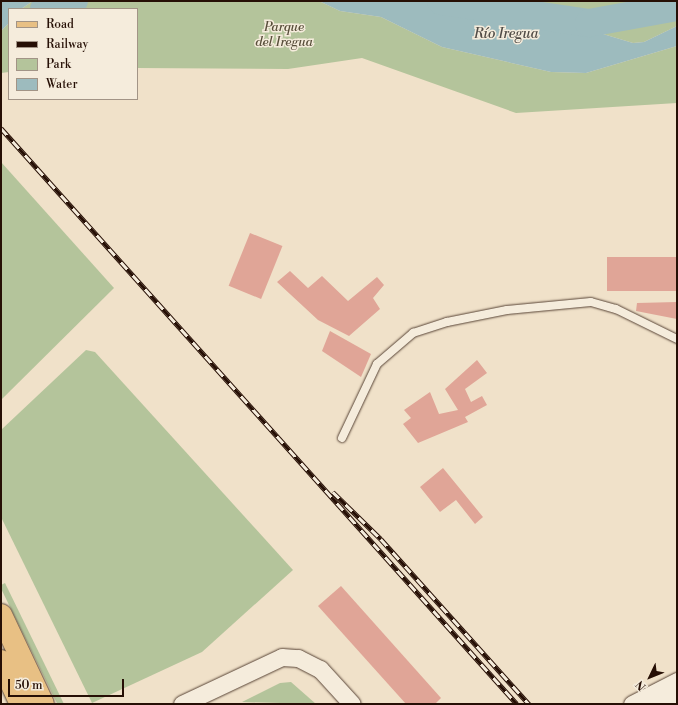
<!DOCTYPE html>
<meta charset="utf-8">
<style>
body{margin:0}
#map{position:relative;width:678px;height:705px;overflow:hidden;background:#f0e1c9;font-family:"Libre Bodoni",serif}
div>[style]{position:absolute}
.green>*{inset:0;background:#b4c49b;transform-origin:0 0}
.water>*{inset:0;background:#9dbbbe}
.river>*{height:28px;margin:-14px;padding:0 14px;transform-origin:14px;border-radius:14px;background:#9dbbbe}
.building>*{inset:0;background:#e0a597;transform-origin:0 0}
.roads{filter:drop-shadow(0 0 1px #584436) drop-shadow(0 0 1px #584436)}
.service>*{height:8px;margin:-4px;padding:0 4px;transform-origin:4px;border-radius:4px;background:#f5ecdc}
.minor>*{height:17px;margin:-8.5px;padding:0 8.5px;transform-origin:8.5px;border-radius:8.5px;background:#f5ecdc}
.primary>*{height:22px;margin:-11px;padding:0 11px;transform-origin:11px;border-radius:11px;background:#e8c084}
.rail>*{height:4.5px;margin-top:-2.25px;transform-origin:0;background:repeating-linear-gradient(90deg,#f5ecdc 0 9px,#260f05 0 18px);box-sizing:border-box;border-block:1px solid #260f05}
span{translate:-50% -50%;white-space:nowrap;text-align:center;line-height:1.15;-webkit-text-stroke:3px #f5ecdc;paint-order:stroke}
.park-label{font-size:13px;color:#584e3a;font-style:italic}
.water-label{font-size:14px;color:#504b46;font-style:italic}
.frame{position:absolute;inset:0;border:2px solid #260f05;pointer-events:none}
.legend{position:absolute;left:8px;top:8px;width:130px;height:92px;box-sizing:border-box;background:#f5ecdc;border:1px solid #a29486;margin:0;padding:5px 7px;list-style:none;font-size:12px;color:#260f05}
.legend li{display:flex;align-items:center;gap:8px;height:20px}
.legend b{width:20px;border:1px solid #a29486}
.north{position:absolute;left:630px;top:657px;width:40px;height:40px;-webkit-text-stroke:3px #f5ecdc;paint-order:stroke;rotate:227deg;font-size:11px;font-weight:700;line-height:16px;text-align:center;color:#260f05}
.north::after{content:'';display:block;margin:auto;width:14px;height:18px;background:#260f05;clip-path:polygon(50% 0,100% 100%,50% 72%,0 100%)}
.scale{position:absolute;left:8px;top:679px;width:116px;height:18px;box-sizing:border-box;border:2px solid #260f05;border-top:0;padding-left:5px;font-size:12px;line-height:14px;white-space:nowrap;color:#260f05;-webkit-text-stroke:3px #f5ecdc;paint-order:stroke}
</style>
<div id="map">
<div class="green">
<i style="clip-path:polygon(33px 1px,319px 1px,340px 11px,381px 17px,442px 47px,551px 72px,586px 73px,677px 46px,677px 103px,516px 113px,362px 58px,288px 69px,137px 68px,137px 9px,21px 9px)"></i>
<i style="clip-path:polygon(493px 1px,677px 1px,677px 26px,644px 42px,633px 43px)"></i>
<i style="clip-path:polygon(9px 23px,9px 72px,1px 73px,1px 31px)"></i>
<i style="clip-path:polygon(1px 162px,114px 288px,1px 400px)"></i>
<i style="clip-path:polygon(86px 350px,95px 352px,293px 570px,202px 652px,92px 703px,1px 517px,1px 430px)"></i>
<i style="left:5px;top:583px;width:134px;height:6px;rotate:64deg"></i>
<i style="clip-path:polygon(291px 682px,316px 704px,242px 702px,280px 683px)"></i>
</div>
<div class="water">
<i style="clip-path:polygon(1px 1px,33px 1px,21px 9px,9px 9px,9px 23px,1px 31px)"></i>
<i style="clip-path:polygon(319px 1px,493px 1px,633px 43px,644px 42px,677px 26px,677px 46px,586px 73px,551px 72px,442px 47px,381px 17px,340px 11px)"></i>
</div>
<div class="river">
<i style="left:441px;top:1px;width:150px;rotate:8.5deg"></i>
<i style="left:589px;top:23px;width:89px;rotate:-10.3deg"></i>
<i style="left:44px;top:9px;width:31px;rotate:-15deg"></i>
</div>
<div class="building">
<i style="left:250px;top:233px;width:35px;height:57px;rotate:22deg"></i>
<i style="left:677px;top:257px;width:34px;height:70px;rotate:90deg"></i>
<i style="clip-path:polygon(290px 271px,308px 288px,322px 276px,348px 301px,377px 277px,384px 285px,373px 298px,380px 309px,349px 336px,318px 320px,277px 282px)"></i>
<i style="clip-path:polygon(677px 302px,677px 319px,636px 311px,637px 303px)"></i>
<i style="clip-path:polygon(330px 331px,371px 354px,361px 377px,322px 351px)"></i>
<i style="clip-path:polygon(477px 360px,487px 373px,465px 389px,471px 402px,482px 396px,487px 405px,465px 417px,468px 422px,418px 443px,403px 424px,411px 418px,404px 410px,430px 392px,439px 414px,458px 410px,445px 389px)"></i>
<i style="clip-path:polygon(443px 468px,483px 517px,475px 524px,456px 500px,440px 512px,420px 487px)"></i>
<i style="clip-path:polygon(341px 586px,441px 698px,435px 704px,406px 704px,318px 606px)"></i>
</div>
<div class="roads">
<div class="service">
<i style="left:342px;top:438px;width:82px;rotate:-64.7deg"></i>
<i style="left:377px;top:364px;width:48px;rotate:-40.7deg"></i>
<i style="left:413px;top:333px;width:36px;rotate:-18deg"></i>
<i style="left:447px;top:322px;width:61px;rotate:-11.3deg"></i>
<i style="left:507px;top:310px;width:84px;rotate:-5.4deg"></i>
<i style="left:591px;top:302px;width:26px;rotate:16deg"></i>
<i style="left:616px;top:309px;width:68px;rotate:26.2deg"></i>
</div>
<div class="minor">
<i style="left:182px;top:704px;width:110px;rotate:-25.2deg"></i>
<i style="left:282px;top:657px;width:16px;rotate:4deg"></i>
<i style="left:298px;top:658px;width:25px;rotate:27deg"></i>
<i style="left:320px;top:669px;width:47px;rotate:47.6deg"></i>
<i style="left:632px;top:704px;width:51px;rotate:-27.1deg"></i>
<i style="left:661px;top:704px;width:17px;rotate:-24deg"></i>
</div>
<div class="primary">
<i style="left:1px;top:615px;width:98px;rotate:64.7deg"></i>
<i style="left:1px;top:661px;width:47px;rotate:65.1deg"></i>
</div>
</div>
<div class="rail">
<i style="left:1px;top:128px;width:773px;rotate:48.14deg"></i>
<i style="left:333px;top:492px;width:67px;rotate:44.4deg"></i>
<i style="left:381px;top:539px;width:222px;rotate:48.1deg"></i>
</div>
<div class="park-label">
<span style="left:284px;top:35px">Parque<br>del Iregua</span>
</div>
<div class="water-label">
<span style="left:506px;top:34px">Río Iregua</span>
</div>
<div class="frame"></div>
<ul class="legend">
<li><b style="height:5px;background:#e8c084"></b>Road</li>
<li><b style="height:5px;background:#260f05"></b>Railway</li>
<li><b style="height:11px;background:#b4c49b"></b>Park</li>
<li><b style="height:11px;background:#9dbbbe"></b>Water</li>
</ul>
<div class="north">N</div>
<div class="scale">50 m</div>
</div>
